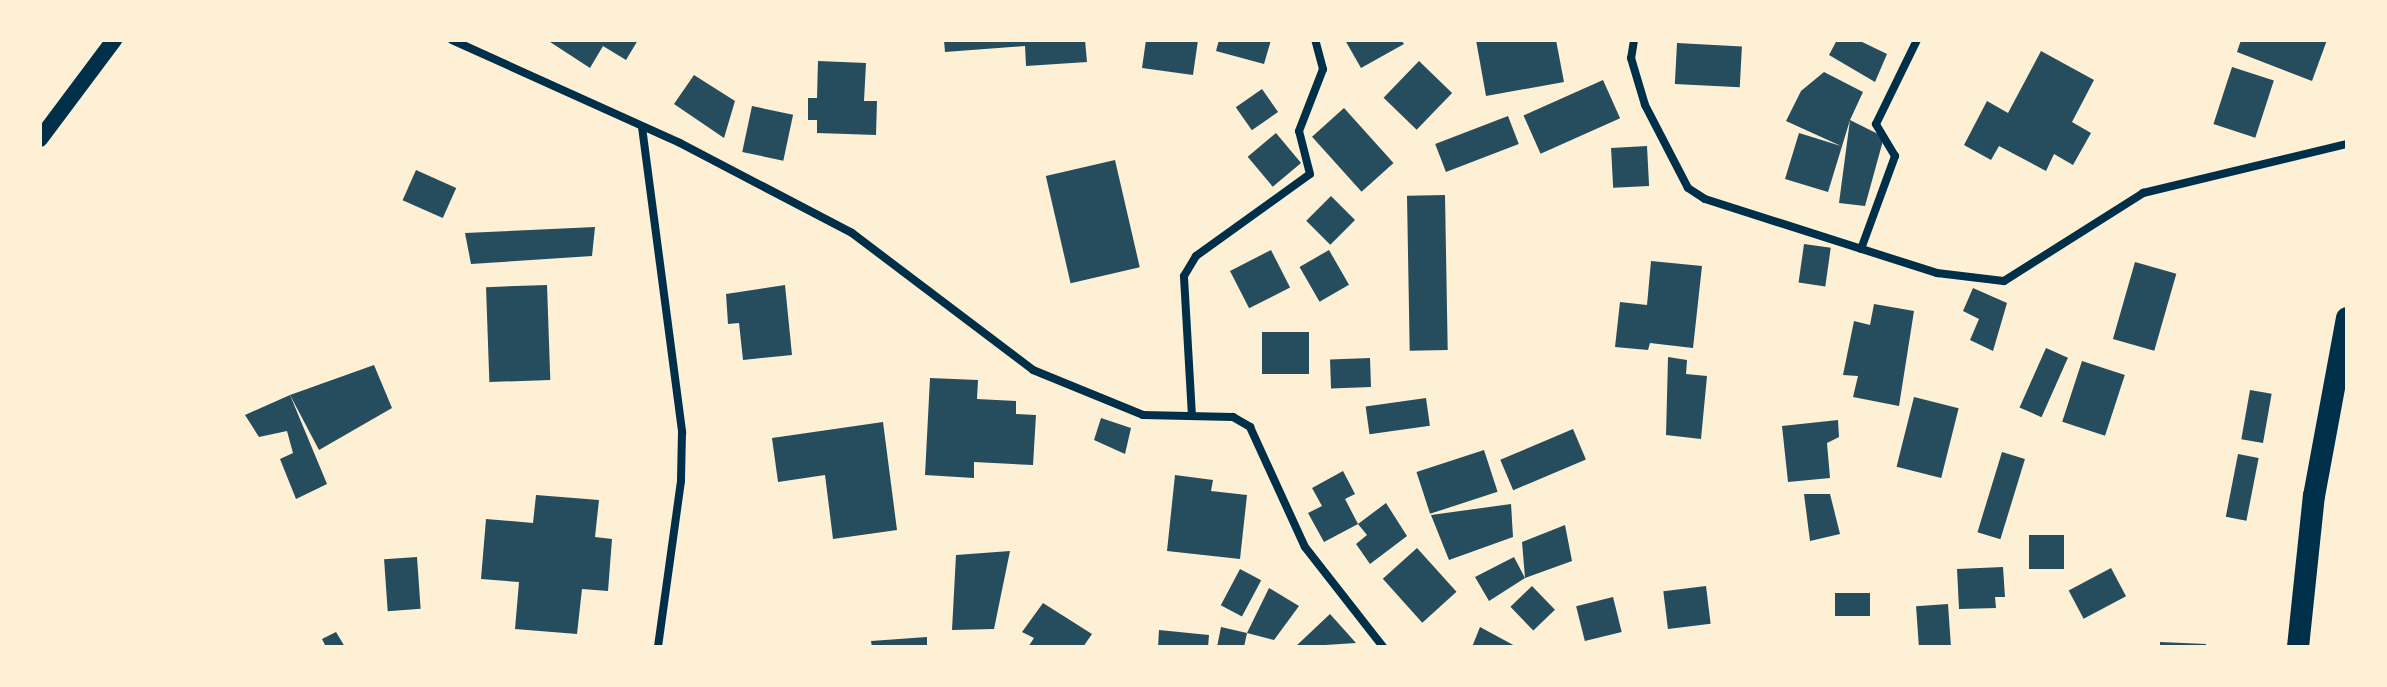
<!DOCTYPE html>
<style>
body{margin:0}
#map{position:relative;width:2387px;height:687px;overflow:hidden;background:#fdf0d5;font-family:Karla,sans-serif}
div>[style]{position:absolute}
.building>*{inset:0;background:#264d5e;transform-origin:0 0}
.minor>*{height:8px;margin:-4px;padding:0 4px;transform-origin:4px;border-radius:4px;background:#003049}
.secondary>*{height:16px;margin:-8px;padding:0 8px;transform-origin:8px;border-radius:8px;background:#003049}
.trunk>*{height:22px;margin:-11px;padding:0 11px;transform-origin:11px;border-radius:11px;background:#003049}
span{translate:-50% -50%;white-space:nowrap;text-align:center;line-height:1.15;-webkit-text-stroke:6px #fdf0d5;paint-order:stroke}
.frame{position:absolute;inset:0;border:42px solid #fdf0d5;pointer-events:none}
</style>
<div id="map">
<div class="building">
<i style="clip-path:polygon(547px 40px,638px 40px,626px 60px,603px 46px,590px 68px)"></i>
<i style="clip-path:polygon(944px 40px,1085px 40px,1087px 62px,1026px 66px,1025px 46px,945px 52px)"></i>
<i style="clip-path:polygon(1146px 40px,1198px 40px,1193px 75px,1142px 68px)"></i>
<i style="clip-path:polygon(1219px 40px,1271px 40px,1264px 64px,1216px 51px)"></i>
<i style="clip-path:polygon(1345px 40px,1401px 40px,1404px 44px,1361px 68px)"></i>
<i style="clip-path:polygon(1476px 40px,1556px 40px,1564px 82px,1486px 96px)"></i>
<i style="clip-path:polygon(1837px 40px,1858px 40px,1887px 54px,1875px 82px,1829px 55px)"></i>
<i style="clip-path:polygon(2241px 40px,2327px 40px,2312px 81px,2237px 52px)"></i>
<i style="left:1677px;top:43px;width:65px;height:41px;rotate:3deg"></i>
<i style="clip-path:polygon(2041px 51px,2094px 80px,2072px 122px,2091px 133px,2073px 165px,2054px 154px,2046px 171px,1999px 146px,1991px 160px,1964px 145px,1987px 101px,2008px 113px)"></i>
<i style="clip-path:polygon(818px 61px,866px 63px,864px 101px,877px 101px,876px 135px,817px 133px,817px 120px,808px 120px,808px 98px,817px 98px)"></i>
<i style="left:1419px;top:61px;width:46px;height:51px;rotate:44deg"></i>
<i style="left:2232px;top:67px;width:44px;height:60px;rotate:18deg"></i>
<i style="clip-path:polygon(1824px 72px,1863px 92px,1850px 120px,1884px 137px,1865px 206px,1839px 203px,1850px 120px,1828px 192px,1785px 179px,1799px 133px,1841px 146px,1786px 121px,1801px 91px)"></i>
<i style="clip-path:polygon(694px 75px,735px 101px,724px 138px,674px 104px)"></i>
<i style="left:1603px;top:80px;width:42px;height:87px;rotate:66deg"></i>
<i style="left:1262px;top:89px;width:28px;height:32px;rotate:55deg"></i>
<i style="left:752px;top:106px;width:42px;height:47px;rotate:12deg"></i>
<i style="left:1344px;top:108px;width:74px;height:43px;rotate:48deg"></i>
<i style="left:1508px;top:116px;width:30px;height:78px;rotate:69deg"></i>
<i style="left:1276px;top:133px;width:39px;height:37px;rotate:50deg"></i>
<i style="left:1647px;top:146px;width:40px;height:36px;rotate:87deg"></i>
<i style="left:1115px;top:160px;width:110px;height:71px;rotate:77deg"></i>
<i style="left:416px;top:170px;width:44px;height:33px;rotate:24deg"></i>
<i style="left:1445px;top:195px;width:155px;height:38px;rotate:89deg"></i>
<i style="left:1331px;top:196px;width:34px;height:35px;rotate:45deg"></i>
<i style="clip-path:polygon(595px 227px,592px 256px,471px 264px,465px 233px)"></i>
<i style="left:1804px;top:244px;width:27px;height:39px;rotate:8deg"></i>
<i style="left:1271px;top:250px;width:42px;height:46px;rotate:63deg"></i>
<i style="left:1329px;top:250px;width:40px;height:34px;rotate:60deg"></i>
<i style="clip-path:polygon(1651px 261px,1702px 266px,1693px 348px,1650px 343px,1648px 350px,1615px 347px,1620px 302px,1647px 305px)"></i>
<i style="left:2135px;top:262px;width:43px;height:80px;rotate:16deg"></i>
<i style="left:547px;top:285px;width:95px;height:61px;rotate:88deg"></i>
<i style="clip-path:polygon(785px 285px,792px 355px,743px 360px,739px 323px,728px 324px,726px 294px)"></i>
<i style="clip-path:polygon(1973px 288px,2007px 303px,1993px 351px,1970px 340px,1979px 319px,1963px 311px)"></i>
<i style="clip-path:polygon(1874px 304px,1914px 311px,1899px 406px,1853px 397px,1858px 376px,1843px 375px,1854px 321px,1870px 325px)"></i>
<i style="left:1262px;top:332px;width:47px;height:42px"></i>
<i style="left:2046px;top:348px;width:24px;height:65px;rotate:24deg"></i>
<i style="clip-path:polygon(1668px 357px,1687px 360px,1686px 374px,1707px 376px,1701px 439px,1666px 435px)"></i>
<i style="left:1370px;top:358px;width:29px;height:40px;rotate:88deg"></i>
<i style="left:2082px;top:361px;width:45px;height:64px;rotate:18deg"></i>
<i style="clip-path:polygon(374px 365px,392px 408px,319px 450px,290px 395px)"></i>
<i style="clip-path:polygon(930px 378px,978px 380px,977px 399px,1016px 401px,1016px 414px,1036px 415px,1033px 465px,974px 462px,974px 478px,925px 475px)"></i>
<i style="left:2250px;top:390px;width:22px;height:50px;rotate:10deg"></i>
<i style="clip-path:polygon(290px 395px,327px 484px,296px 499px,280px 459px,293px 453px,287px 431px,259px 437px,245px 415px)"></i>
<i style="left:1914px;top:397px;width:46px;height:72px;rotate:14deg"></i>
<i style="left:1426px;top:398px;width:28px;height:61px;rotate:82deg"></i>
<i style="clip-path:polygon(1101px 418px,1131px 428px,1125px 454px,1094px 440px)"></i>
<i style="clip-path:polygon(1838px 420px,1839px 437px,1827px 443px,1830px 478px,1788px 482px,1782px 426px)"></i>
<i style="clip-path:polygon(883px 422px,897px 530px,833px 539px,825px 475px,778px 482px,772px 438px)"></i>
<i style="left:1573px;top:429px;width:33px;height:79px;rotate:67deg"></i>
<i style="left:1484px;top:450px;width:44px;height:71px;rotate:72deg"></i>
<i style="left:2002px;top:452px;width:24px;height:84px;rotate:17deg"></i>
<i style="left:2238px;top:454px;width:21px;height:64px;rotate:11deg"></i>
<i style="clip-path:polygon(1343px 471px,1355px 494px,1345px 499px,1358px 524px,1324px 542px,1308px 513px,1322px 506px,1312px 488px)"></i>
<i style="clip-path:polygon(1175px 475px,1213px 480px,1211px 491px,1247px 495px,1240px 559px,1167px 551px)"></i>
<i style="clip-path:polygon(1804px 494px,1830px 494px,1840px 534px,1810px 541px)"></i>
<i style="clip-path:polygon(536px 495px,599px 500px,595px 537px,612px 539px,608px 591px,582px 589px,577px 634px,515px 629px,519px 582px,481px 579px,486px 519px,533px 523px)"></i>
<i style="clip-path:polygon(1386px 503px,1407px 536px,1370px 564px,1356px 544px,1367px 535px,1358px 524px)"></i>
<i style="clip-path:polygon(1511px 504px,1513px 537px,1449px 560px,1431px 515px)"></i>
<i style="clip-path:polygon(1565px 525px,1572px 561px,1525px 578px,1489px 601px,1475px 577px,1514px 557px,1525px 578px,1522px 542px)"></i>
<i style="left:2029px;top:535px;width:35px;height:34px"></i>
<i style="left:1417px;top:548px;width:59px;height:46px;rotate:48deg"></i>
<i style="clip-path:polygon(1010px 551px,994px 629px,952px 630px,956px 555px)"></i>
<i style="left:417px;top:557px;width:52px;height:33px;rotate:86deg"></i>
<i style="clip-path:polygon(2003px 567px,2005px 597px,1995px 597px,1996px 608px,1959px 609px,1957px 569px)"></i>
<i style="left:2111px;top:568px;width:32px;height:48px;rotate:62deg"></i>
<i style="left:1240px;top:569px;width:24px;height:41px;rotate:28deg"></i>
<i style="left:1532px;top:586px;width:33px;height:30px;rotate:46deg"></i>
<i style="left:1706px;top:586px;width:38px;height:43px;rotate:83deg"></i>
<i style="clip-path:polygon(1269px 588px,1299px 606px,1274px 640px,1247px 633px)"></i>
<i style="left:1835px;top:593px;width:35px;height:23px"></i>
<i style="left:1613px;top:597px;width:36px;height:38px;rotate:76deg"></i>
<i style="clip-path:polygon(1043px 603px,1092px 634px,1083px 647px,1028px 647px,1034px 638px,1022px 632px)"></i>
<i style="left:1948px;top:604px;width:43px;height:32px;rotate:86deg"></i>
<i style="clip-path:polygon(1330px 614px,1356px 643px,1295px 647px)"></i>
<i style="clip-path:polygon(1221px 627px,1247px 633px,1244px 647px,1217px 647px)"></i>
<i style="clip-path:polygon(1480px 627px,1517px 647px,1472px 647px)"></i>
<i style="clip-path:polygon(1159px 630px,1209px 635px,1208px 647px,1158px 647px)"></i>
<i style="clip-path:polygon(336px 632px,345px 647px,326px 647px,322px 639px)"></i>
<i style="clip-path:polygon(927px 637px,927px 647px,872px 647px,871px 641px)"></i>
<i style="clip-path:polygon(2160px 642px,2206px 644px,2206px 647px,2160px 647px)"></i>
</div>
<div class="minor">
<i style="left:452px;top:40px;width:250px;rotate:24.3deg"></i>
<i style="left:680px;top:143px;width:194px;rotate:27.6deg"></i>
<i style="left:852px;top:233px;width:227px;rotate:37.1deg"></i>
<i style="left:1033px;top:370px;width:119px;rotate:22.2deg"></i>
<i style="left:1143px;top:415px;width:90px;rotate:1.3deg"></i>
<i style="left:1233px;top:417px;width:20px;rotate:30deg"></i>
<i style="left:1250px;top:427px;width:132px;rotate:65.4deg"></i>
<i style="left:1305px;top:547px;width:127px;rotate:52deg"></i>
<i style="left:1634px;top:40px;width:18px;rotate:99deg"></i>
<i style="left:1631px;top:58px;width:49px;rotate:73.4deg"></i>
<i style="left:1645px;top:105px;width:93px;rotate:62.6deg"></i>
<i style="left:1688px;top:188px;width:20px;rotate:33deg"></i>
<i style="left:1705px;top:199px;width:244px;rotate:17.7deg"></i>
<i style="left:1937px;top:273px;width:67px;rotate:6.8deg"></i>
<i style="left:2004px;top:281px;width:165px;rotate:-32.3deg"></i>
<i style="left:2143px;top:193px;width:210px;rotate:-13.5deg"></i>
<i style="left:642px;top:127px;width:308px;rotate:82.5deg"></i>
<i style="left:682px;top:432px;width:49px;rotate:91.2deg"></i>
<i style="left:681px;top:481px;width:168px;rotate:97.9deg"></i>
<i style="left:1861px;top:249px;width:99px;rotate:-69.9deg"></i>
<i style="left:1895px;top:156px;width:37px;rotate:-121deg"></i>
<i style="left:1876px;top:124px;width:93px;rotate:-64deg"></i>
<i style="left:1192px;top:416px;width:140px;rotate:-93.3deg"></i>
<i style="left:1184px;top:276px;width:23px;rotate:-59deg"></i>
<i style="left:1196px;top:256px;width:140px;rotate:-35.7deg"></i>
<i style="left:1310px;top:174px;width:44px;rotate:-104.3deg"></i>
<i style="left:1299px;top:131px;width:66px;rotate:-68.8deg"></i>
<i style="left:1323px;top:69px;width:30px;rotate:-105deg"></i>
</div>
<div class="secondary">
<i style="left:40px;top:139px;width:124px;rotate:-53.2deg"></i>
</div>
<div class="trunk">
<i style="left:2298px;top:647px;width:152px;rotate:-84deg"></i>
<i style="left:2314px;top:496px;width:181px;rotate:-79.5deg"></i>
</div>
<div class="frame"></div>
</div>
